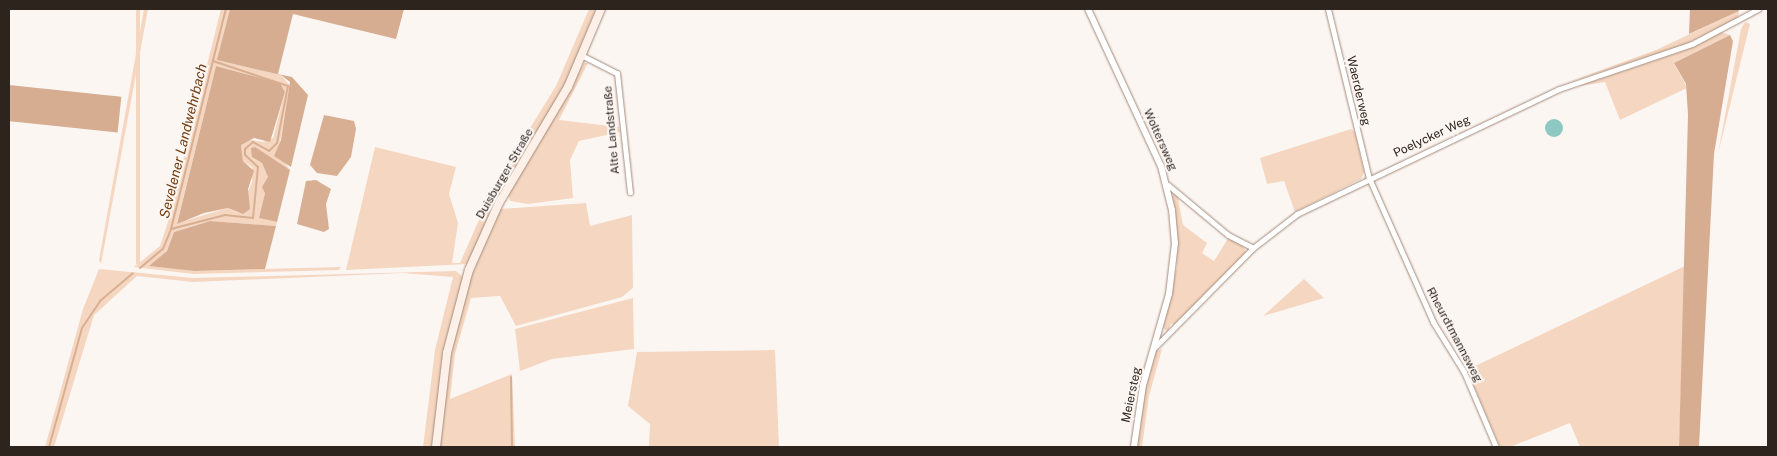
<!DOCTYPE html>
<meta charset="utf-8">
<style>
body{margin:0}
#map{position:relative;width:1777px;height:456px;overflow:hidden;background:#fcf6f3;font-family:"Public Sans",sans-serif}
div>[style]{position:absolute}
.green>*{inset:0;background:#f5d6c0;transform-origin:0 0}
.forest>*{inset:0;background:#d6ad91;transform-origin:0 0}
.water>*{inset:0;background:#d8af93}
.stream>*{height:2px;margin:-1px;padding:0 1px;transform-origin:1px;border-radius:1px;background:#d8af93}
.building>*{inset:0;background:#8dc8c2}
.round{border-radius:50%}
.roads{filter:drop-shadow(0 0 1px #a38a79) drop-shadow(0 0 1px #a38a79)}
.minor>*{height:5px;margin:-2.5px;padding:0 2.5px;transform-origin:2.5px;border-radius:2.5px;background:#fff}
.tertiary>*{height:6px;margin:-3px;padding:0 3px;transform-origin:3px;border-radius:3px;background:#fff}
.secondary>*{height:8px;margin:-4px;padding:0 4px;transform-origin:4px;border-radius:4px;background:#fcf0e8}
span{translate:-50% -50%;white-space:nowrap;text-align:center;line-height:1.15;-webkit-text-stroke:4.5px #fcf6f3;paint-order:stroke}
.street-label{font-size:12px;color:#2e241e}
.water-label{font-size:14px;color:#723e12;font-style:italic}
.frame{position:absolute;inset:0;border:10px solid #2e241e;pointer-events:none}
</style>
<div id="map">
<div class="green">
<i style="left:136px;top:9px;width:4px;height:255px"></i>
<i style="clip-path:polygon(144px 9px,148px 9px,101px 264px,99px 260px)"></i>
<i style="clip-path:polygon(evenodd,221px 9px,230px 9px,218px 60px,281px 75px,291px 87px,278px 152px,290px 170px,266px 157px,252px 157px,262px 163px,268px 177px,260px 218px,277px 222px,276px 226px,210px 221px,186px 228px,174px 232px,167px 251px,150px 266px,194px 271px,341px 267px,339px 270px,193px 274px,134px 267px,160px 246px,167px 225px,221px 9px,216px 66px,280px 83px,285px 92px,273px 138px,263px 142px,246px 139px,241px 145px,243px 161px,252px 167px,252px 182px,239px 213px,228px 208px,177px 223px,216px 66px)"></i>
<i style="clip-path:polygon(589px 9px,597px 9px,563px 89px,496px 202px,468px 264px,346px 270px,375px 147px,456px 167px,449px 194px,458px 223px,452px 263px,460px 263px,493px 188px,556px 86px)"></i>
<i style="clip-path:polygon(1739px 11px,1738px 18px,1684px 45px,1566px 83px,1656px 50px)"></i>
<i style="clip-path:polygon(1745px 22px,1750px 24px,1718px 154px,1741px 29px)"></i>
<i style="clip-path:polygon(1721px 32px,1730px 35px,1674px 63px,1687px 88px,1620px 120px,1605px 82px,1579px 86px,1680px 52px)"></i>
<i style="clip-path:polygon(584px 63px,588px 63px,559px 120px,619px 127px,620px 132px,579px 141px,570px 160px,573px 198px,528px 204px,510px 201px,508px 194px)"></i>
<i style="clip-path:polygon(1351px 129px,1355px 132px,1364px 172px,1361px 179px,1295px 212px,1284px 181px,1267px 184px,1260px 158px)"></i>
<i style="clip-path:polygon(1177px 193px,1183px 225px,1207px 243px,1202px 253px,1214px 261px,1229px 237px,1243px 245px,1246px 253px,1174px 325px,1171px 323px,1168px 332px,1163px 328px,1177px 266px,1173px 195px)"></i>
<i style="clip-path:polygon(586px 203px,590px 226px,632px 215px,633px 288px,622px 297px,516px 326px,500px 296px,471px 298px,455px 354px,450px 399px,512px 374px,515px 447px,440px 447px,450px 353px,467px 287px,500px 209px)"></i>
<i style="clip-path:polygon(1685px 266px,1679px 447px,1580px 447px,1570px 423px,1510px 447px,1500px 447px,1467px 370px)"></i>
<i style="clip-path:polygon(99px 269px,193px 278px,456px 271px,463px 277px,443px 351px,432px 447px,423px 447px,435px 350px,453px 277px,403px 273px,193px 282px,137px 276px,94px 315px,54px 447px,45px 447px,83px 309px)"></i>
<i style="clip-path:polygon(1304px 279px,1324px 298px,1263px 316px)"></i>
<i style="clip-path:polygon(633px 298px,634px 349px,552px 359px,520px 371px,515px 329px)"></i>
<i style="clip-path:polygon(1162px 349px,1149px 396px,1142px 447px,1137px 447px,1146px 388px,1156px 351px)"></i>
<i style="clip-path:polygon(775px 350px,779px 447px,649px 447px,650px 424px,628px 406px,637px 352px)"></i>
</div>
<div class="forest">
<i style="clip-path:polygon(230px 9px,404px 9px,396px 39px,293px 14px,278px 74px,292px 77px,308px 95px,291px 167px,274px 156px,281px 140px,290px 82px,281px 75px,217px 60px)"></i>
<i style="clip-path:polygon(1690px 9px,1738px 9px,1739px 11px,1689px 34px)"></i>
<i style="clip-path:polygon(1730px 35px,1733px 41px,1714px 154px,1699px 447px,1679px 447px,1688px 115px,1686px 84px,1674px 63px)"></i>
<i style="clip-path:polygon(216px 66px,280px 83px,285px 92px,270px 142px,254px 138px,241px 145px,243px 161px,254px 171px,248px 189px,250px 209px,243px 214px,228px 208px,204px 213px,177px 224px)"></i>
<i style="left:9px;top:85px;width:113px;height:36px;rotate:6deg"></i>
<i style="clip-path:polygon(255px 147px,290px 170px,277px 222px,259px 218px,265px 193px,262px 187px,268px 177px,262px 163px,252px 157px,251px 148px)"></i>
<i style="clip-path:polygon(210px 221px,276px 226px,265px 269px,194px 271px,149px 266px,167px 251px,174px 232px)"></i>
</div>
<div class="water">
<i style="clip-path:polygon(324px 115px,354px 121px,356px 129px,351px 157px,337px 176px,317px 173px,310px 165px)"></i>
<i style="clip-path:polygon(316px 180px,331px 189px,326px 204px,329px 229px,324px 232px,297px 224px,306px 181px)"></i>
</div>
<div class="stream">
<i style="left:171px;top:229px;width:56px;rotate:-14.5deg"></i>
<i style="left:225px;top:215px;width:28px;rotate:6deg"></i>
<i style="left:253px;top:218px;width:51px;rotate:-84.4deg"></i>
<i style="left:258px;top:167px;width:18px;rotate:-137deg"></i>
<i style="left:245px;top:155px;width:6px;rotate:-90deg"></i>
<i style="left:245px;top:149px;width:11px;rotate:-41deg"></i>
<i style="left:253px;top:142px;width:18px;rotate:29deg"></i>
<i style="left:269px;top:151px;width:11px;rotate:-45deg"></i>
<i style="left:277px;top:143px;width:58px;rotate:-79.1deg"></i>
<i style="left:288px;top:86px;width:79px;rotate:-161.6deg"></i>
<i style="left:140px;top:268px;width:30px;rotate:-40deg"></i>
<i style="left:163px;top:249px;width:22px;rotate:-68deg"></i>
<i style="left:171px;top:229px;width:227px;rotate:-76deg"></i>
<i style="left:511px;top:377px;width:70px;rotate:89.2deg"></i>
<i style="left:49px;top:447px;width:123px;rotate:-74.5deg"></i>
<i style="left:82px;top:328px;width:32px;rotate:-56deg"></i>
<i style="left:100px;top:301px;width:43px;rotate:-40.3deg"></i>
</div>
<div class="building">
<i class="round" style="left:1545px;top:119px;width:18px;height:18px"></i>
</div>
<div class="roads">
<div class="minor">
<i style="left:1328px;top:9px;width:174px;rotate:76.4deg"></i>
<i style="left:1369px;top:178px;width:158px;rotate:66deg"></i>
<i style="left:1433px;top:322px;width:59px;rotate:58.2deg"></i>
<i style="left:1464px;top:372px;width:82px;rotate:66.9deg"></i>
<i style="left:583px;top:56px;width:38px;rotate:27deg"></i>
<i style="left:617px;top:73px;width:120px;rotate:83.8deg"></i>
<i style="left:1168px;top:185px;width:78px;rotate:39.8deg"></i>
<i style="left:1228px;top:235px;width:28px;rotate:27deg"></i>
<i style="left:1155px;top:347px;width:139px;rotate:-45.3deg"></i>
<i style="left:1253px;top:248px;width:56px;rotate:-37.7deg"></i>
<i style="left:1297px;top:214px;width:290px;rotate:-25.5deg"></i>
<i style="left:1559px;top:89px;width:140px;rotate:-18.7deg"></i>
<i style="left:1692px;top:44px;width:75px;rotate:-27.9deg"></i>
</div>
<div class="tertiary">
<i style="left:1088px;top:9px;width:173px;rotate:65.1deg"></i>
<i style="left:1161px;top:166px;width:45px;rotate:76deg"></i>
<i style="left:1172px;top:210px;width:33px;rotate:85deg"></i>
<i style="left:1175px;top:243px;width:51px;rotate:96.7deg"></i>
<i style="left:1169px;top:294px;width:95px;rotate:105.9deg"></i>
<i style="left:1143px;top:385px;width:63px;rotate:98.3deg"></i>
</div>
<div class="secondary">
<i style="left:436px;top:447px;width:95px;rotate:-83.3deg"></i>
<i style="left:447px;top:353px;width:86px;rotate:-75.2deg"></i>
<i style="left:469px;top:270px;width:73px;rotate:-65.9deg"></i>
<i style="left:499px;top:203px;width:135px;rotate:-59.3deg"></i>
<i style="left:568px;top:87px;width:85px;rotate:-67.1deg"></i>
</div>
</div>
<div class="street-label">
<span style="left:1358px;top:91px;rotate:77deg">Waerderweg</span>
<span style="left:612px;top:130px;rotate:-95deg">Alte Landstraße</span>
<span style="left:1432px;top:137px;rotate:-25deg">Poelycker Weg</span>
<span style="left:1160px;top:140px;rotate:66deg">Woltersweg</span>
<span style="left:505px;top:174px;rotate:-60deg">Duisburger Straße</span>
<span style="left:1454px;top:335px;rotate:62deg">Rheurdtmannsweg</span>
<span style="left:1132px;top:395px;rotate:-78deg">Meiersteg</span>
</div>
<div class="water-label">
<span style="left:183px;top:141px;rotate:-76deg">Sevelener Landwehrbach</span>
</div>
<div class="frame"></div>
</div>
